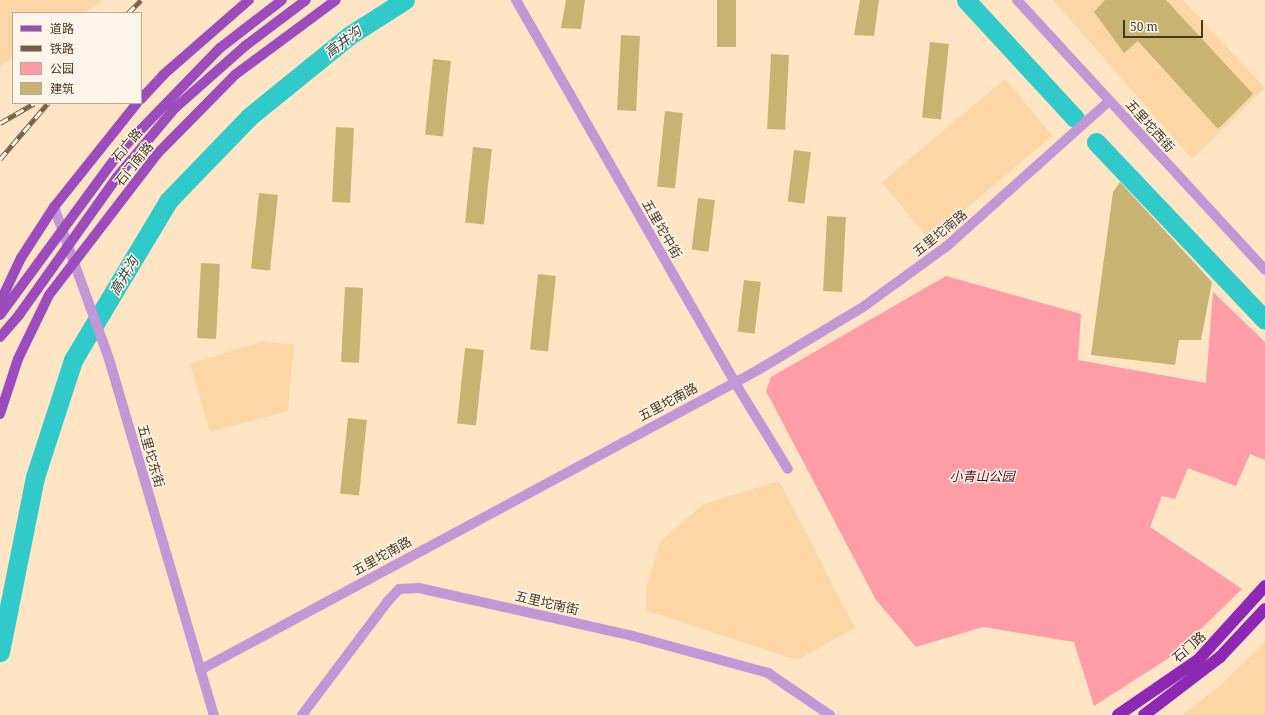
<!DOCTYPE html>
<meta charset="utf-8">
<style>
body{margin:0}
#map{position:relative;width:1265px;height:715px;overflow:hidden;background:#ffe5c4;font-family:"Noto Serif","Noto Sans SC",serif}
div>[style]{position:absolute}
.built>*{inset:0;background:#fcd6a4;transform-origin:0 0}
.green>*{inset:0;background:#fe9da6}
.river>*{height:19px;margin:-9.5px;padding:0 9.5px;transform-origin:9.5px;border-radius:9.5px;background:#2fcac9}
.building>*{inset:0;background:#c7b473;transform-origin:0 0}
.minor>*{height:10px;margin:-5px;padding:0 5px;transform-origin:5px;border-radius:5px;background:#c198d5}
.major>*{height:10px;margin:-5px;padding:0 5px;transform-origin:5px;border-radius:5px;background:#9b4dbe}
.highway>*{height:12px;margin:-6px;padding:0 6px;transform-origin:6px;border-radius:6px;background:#8d28b4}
.rail>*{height:4.5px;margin-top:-2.25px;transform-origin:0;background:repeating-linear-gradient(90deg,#fef5ea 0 9px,#725f45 0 18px);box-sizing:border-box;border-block:1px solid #725f45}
.major-bridge>*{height:10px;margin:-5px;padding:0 5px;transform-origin:5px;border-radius:5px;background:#9b4dbe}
span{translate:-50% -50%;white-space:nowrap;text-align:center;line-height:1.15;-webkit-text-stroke:3px #fef5ea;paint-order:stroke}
.street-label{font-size:13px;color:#483720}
.park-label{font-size:13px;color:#57081b;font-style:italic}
.water-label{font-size:14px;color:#2a4848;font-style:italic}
.legend{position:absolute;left:12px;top:12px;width:130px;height:92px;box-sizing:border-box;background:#fef5ea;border:1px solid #b5a999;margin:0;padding:5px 7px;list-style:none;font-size:12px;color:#483720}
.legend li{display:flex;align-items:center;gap:8px;height:20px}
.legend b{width:20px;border:1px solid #b5a999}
.scale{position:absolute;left:1123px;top:20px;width:80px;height:18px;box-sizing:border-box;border:2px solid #483720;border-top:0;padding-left:5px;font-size:12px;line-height:14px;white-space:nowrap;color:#483720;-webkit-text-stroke:3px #fef5ea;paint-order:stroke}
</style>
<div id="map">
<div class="built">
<i style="clip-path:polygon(0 0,104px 0,84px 13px,13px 13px,13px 58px,0 66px)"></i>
<i style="clip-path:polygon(1053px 0,1183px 0,1265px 88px,1192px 159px)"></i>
<i style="left:1005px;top:79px;width:74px;height:161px;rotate:50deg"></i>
<i style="clip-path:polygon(263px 341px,294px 345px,288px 411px,210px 432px,190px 364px)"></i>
<i style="clip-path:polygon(779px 481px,855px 628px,797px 660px,647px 611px,646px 587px,661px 540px,704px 504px)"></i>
<i style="clip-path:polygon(1265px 642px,1265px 715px,1182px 715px,1222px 684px)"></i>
</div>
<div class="green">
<i style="clip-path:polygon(946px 276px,1081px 314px,1078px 360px,1206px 383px,1213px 292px,1265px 342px,1265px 460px,1250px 454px,1236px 486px,1188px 468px,1175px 499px,1162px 496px,1150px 527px,1242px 589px,1175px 654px,1094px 706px,1074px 642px,983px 627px,916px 647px,876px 600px,766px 391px,771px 377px)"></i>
</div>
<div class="river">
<i style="left:966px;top:0;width:161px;rotate:47.3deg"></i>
<i style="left:1096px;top:142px;width:245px;rotate:46.5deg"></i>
<i style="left:0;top:652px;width:178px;rotate:-78.7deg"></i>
<i style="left:35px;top:477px;width:123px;rotate:-72deg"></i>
<i style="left:73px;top:360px;width:185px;rotate:-59.1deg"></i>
<i style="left:168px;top:201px;width:117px;rotate:-46deg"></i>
<i style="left:249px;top:117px;width:130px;rotate:-39.1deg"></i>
<i style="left:350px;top:35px;width:65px;rotate:-32.5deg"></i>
</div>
<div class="building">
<i style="clip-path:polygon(566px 0,585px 0,581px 29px,561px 28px)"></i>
<i style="left:717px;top:0;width:19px;height:47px"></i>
<i style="clip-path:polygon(860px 0,879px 0,874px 36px,854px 35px)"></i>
<i style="clip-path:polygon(1105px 0,1166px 0,1253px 94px,1218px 129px,1138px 41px,1124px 53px,1094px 12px)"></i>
<i style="left:621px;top:35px;width:19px;height:75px;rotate:3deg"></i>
<i style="left:930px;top:42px;width:19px;height:76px;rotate:6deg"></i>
<i style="left:771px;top:54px;width:18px;height:75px;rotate:3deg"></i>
<i style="left:433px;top:59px;width:18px;height:76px;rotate:6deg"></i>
<i style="left:665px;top:111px;width:18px;height:76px;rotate:6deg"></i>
<i style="left:336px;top:127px;width:18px;height:75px;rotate:3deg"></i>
<i style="left:473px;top:147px;width:19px;height:76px;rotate:6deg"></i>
<i style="left:794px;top:150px;width:17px;height:52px;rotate:7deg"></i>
<i style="clip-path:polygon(1120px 182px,1212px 282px,1201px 340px,1179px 340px,1175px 365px,1091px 355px,1113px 192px)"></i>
<i style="left:259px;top:193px;width:19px;height:76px;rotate:6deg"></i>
<i style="left:698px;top:198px;width:17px;height:52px;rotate:7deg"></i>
<i style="left:827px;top:216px;width:19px;height:75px;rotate:3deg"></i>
<i style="left:201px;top:263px;width:19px;height:75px;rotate:3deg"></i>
<i style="left:538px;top:274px;width:18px;height:76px;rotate:6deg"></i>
<i style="left:744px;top:280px;width:17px;height:52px;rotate:7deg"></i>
<i style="left:345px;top:287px;width:18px;height:75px;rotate:3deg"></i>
<i style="left:465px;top:348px;width:19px;height:76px;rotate:6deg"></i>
<i style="left:348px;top:418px;width:19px;height:76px;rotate:6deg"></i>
</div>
<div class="minor">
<i style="left:516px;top:0;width:439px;rotate:60.2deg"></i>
<i style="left:734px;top:381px;width:103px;rotate:58.5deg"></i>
<i style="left:1017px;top:0;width:367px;rotate:47.4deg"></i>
<i style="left:54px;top:207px;width:162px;rotate:70.1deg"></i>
<i style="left:109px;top:359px;width:371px;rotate:73.6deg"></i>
<i style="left:200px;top:670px;width:634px;rotate:-28.26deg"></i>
<i style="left:758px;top:370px;width:122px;rotate:-31deg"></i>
<i style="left:863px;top:307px;width:104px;rotate:-36deg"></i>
<i style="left:947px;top:246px;width:217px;rotate:-41.8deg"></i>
<i style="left:302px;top:715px;width:141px;rotate:-53deg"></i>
<i style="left:387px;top:602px;width:18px;rotate:-47deg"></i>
<i style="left:399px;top:589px;width:20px;rotate:-3deg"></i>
<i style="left:419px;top:588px;width:219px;rotate:12.6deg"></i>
<i style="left:633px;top:636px;width:140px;rotate:15.3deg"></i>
<i style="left:768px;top:673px;width:75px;rotate:34.1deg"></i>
</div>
<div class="major">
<i style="left:141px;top:99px;width:33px;rotate:-47deg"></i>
<i style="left:163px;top:75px;width:114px;rotate:-41.1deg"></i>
<i style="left:0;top:302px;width:49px;rotate:-64.5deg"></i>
<i style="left:21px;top:258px;width:61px;rotate:-57.1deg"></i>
<i style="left:54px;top:207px;width:133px;rotate:-51.4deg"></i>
<i style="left:0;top:414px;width:58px;rotate:-71.9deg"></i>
<i style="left:18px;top:359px;width:71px;rotate:-64.2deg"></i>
<i style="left:49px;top:295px;width:178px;rotate:-52.5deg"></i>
<i style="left:157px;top:154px;width:112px;rotate:-45.4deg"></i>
<i style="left:236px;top:74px;width:124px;rotate:-36.5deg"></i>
</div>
<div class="highway">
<i style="left:1118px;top:715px;width:97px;rotate:-34.5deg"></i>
<i style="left:1198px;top:660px;width:100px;rotate:-47.8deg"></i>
<i style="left:1144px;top:715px;width:96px;rotate:-37.3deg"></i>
<i style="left:1220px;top:657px;width:66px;rotate:-46.8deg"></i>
</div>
<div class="rail">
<i style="left:128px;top:13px;width:18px;rotate:-45deg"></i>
<i style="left:0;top:123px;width:39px;rotate:-30deg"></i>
<i style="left:0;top:159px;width:74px;rotate:-49.4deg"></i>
</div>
<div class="major-bridge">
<i style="left:0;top:315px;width:206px;rotate:-53.7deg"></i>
<i style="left:122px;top:149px;width:141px;rotate:-45.9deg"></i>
<i style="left:220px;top:48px;width:78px;rotate:-37.7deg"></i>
<i style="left:0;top:337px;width:29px;rotate:-49deg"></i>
<i style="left:19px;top:315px;width:169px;rotate:-54.6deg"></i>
<i style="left:117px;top:177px;width:90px;rotate:-50deg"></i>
<i style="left:175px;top:108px;width:94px;rotate:-41.5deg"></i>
<i style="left:245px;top:46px;width:76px;rotate:-37deg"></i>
</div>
<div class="street-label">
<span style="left:1150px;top:126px;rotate:48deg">五里坨西街</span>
<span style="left:127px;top:145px;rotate:-50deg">石广路</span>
<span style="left:134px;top:164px;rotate:-51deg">石门南路</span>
<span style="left:662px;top:229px;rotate:60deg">五里坨中街</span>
<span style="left:940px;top:233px;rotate:-39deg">五里坨南路</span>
<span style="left:668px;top:402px;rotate:-28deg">五里坨南路</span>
<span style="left:151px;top:456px;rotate:74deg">五里坨东街</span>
<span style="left:382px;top:556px;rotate:-29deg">五里坨南路</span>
<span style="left:547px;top:603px;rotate:13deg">五里坨南街</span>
<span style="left:1189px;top:647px;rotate:-41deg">石门路</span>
</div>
<div class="park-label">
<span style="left:982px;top:476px">小青山公园</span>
</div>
<div class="water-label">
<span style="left:343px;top:42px;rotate:-37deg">高井沟</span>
<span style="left:124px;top:276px;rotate:-59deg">高井沟</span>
</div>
<ul class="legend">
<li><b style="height:5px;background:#9b4dbe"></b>道路</li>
<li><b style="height:5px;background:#725f45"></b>铁路</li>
<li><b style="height:11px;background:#fe9da6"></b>公园</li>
<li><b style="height:11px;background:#c7b473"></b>建筑</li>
</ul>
<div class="scale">50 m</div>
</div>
